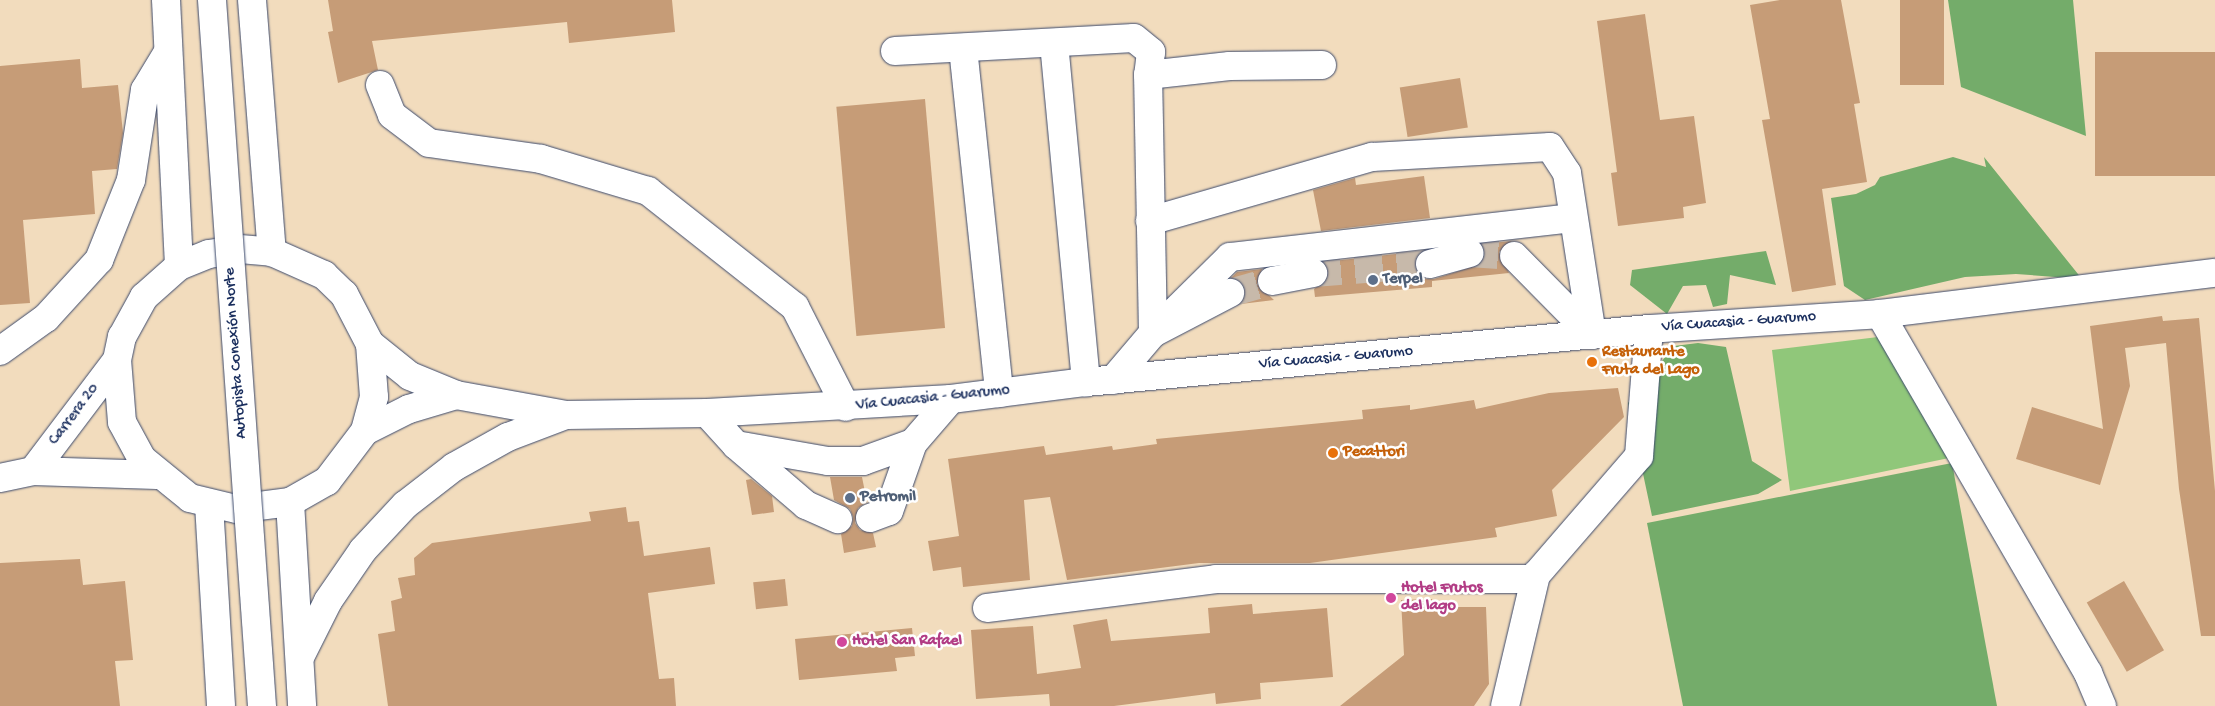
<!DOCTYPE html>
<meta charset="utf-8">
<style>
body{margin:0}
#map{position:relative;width:2215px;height:706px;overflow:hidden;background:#f2dcbd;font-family:"Gochi Hand",sans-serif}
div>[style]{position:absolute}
.green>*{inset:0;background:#90c77a}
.forest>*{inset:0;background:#74ac6a}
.building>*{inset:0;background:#c69c77;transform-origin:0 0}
.minor-tunnel>*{height:28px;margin-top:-14px;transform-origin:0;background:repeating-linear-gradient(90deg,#c7b9aa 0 28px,transparent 0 42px)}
.roads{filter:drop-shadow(0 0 1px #3b496c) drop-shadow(0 0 1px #3b496c)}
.minor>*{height:28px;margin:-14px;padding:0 14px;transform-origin:14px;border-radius:14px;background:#fff}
.major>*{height:28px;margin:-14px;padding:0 14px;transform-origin:14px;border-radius:14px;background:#fff}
.highway>*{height:28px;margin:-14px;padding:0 14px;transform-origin:14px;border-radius:14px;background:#fff}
.bridges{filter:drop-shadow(0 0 1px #3b496c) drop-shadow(0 0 1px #3b496c)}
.highway-bridge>*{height:28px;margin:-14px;padding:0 14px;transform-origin:14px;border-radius:14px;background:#fff}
.dots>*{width:14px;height:14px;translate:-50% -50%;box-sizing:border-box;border:2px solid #fff;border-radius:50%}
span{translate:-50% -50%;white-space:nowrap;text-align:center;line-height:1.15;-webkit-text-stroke:5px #fff;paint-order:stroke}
.service-label{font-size:16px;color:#4e5e75;font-weight:700}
.left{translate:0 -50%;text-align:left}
.street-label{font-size:16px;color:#1b2f5e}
.food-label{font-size:16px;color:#c56008;font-weight:700}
.hotel-label{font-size:16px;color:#b23c85;font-weight:700}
</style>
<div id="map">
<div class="green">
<i style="clip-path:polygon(1878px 337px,1949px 458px,1790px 491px,1772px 350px)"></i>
</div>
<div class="forest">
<i style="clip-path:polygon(1948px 0,2073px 0,2086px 136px,1961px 87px)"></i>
<i style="clip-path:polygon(1953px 157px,1986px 167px,1984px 157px,2082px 279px,2016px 274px,1965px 277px,1865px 300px,1844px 286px,1831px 198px,1856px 194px,1875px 185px,1880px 177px)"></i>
<i style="clip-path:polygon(1766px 251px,1776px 285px,1730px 275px,1727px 304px,1713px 307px,1706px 285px,1683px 286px,1667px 314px,1630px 285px,1632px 270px)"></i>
<i style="clip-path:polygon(1698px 343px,1726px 347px,1752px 461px,1782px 480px,1758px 494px,1652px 516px,1628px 403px,1674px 346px)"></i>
<i style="clip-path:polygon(1952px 463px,1997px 706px,1683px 706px,1647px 523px)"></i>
</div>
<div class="building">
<i style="clip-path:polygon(328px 0,672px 0,675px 32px,569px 43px,567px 22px,372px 41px,378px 70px,338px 83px,328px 32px,333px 31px)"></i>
<i style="clip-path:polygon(1780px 0,1841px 0,1860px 103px,1854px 104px,1867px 182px,1822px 189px,1836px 285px,1792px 292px,1762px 120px,1770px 119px,1750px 5px)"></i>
<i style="left:1900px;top:0;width:44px;height:85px"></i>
<i style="clip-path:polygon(1645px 14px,1660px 120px,1694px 116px,1706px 203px,1683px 207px,1684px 218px,1618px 226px,1611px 173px,1617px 172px,1597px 21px)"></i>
<i style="left:2215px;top:52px;width:124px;height:120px;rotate:90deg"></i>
<i style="clip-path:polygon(80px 59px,82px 88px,118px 85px,123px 133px,117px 169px,92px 171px,95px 214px,23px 220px,30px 303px,0 305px,0 66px)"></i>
<i style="left:1460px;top:78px;width:50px;height:61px;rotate:81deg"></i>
<i style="left:925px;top:99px;width:230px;height:89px;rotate:85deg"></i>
<i style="clip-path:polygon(1424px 176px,1430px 218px,1321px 231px,1313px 190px,1355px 178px,1356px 185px)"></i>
<i style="clip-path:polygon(1512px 241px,1499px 252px,1509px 273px,1432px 281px,1432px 287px,1315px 297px,1314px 289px,1328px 278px,1324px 262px,1423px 251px,1415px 260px,1415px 269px,1426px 279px,1434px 279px,1481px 264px,1485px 256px,1482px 244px)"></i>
<i style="clip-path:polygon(1262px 269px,1257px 284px,1274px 300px,1241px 304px,1244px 286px,1231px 278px,1237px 272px)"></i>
<i style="clip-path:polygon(2162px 316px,2163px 321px,2199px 318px,2215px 491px,2215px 636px,2201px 636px,2179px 489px,2166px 343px,2125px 348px,2130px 386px,2100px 485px,2016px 459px,2032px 407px,2103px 429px,2090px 326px)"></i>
<i style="clip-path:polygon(1618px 388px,1624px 417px,1552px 490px,1557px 516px,1495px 528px,1497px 537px,1310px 563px,1199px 563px,1067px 580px,1050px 497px,1024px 500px,1030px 580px,963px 587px,961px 567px,933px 571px,928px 541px,959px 536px,948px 459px,1044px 446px,1046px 455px,1112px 446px,1113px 450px,1157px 444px,1156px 439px,1363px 419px,1362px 410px,1410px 405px,1410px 410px,1474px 400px,1476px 409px,1549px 393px)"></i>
<i style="clip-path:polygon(830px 477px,862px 477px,867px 502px,858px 508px,855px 523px,860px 530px,873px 533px,876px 547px,844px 553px,841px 534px,852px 526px,853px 517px,850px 509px,834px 500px)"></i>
<i style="clip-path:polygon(751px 479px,772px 496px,774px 512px,752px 515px,746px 480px)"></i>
<i style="clip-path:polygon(626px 507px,628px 522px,639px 521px,644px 556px,710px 547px,715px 584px,648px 593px,659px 679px,674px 678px,676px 706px,388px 706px,378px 634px,395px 631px,391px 601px,402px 598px,398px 578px,415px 575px,414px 558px,432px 543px,591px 521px,589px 512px)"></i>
<i style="clip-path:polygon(80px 559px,83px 585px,125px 581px,133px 660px,115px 661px,120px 706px,0 706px,0 563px)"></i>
<i style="left:785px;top:579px;width:27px;height:32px;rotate:84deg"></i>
<i style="left:2124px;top:581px;width:80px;height:43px;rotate:60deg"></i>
<i style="clip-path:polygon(1432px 599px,1432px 607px,1486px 607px,1489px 684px,1474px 706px,1340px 706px,1404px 655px,1401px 600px)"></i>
<i style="clip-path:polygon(1252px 604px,1253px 614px,1327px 608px,1333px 677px,1260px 683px,1261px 699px,1216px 704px,1215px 693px,1114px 706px,1050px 706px,1049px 694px,976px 699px,971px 630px,1033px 626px,1037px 674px,1081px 668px,1073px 625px,1107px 619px,1111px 641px,1210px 633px,1208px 608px)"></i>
<i style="clip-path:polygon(912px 628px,915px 656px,895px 658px,897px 671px,799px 680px,795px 639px)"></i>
</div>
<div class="minor-tunnel">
<i style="left:1470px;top:253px;width:44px;rotate:3.9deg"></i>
<i style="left:1313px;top:273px;width:117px;rotate:-4.4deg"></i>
<i style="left:1230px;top:293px;width:44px;rotate:-15.9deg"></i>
</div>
<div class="roads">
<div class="minor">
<i style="left:1054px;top:43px;width:341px;rotate:84.6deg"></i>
<i style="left:963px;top:48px;width:347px;rotate:84deg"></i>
<i style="left:895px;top:51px;width:239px;rotate:-3.1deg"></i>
<i style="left:1134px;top:38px;width:22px;rotate:39deg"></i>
<i style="left:1151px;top:52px;width:23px;rotate:97deg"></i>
<i style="left:380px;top:85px;width:32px;rotate:68deg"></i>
<i style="left:392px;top:115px;width:46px;rotate:37.1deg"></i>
<i style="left:429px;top:143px;width:113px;rotate:8.1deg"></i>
<i style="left:541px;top:159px;width:112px;rotate:16.7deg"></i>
<i style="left:648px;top:191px;width:187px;rotate:38.3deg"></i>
<i style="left:795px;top:307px;width:112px;rotate:63deg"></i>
<i style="left:1150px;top:221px;width:231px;rotate:-16.1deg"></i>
<i style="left:1372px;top:157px;width:178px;rotate:-3.2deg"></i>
<i style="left:1550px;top:147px;width:31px;rotate:57deg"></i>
<i style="left:1567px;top:173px;width:164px;rotate:81.2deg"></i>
<i style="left:1592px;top:335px;width:111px;rotate:-134.6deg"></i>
<i style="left:1430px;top:264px;width:41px;rotate:-15.4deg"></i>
<i style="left:1272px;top:281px;width:42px;rotate:-11deg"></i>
<i style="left:1880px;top:314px;width:415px;rotate:59.9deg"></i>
<i style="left:2088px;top:673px;width:36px;rotate:67deg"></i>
<i style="left:1153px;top:333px;width:108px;rotate:-44.6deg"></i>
<i style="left:1230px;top:257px;width:344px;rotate:-6.5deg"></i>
<i style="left:1153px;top:333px;width:258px;rotate:-91.1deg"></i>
<i style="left:1148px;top:75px;width:82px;rotate:-6.3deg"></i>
<i style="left:1230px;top:66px;width:92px;rotate:-0.6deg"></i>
<i style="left:0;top:351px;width:57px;rotate:-35.7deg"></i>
<i style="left:46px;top:318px;width:79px;rotate:-47.6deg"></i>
<i style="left:99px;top:260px;width:86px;rotate:-68.2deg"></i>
<i style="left:131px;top:180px;width:91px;rotate:-81.2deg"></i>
<i style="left:145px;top:90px;width:44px;rotate:-58.8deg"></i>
<i style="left:1113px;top:380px;width:62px;rotate:-49.6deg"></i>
<i style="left:1153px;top:333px;width:87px;rotate:-27.5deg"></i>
<i style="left:707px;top:413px;width:43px;rotate:47.8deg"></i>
<i style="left:736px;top:445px;width:92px;rotate:40.6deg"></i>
<i style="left:806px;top:505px;width:35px;rotate:24deg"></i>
<i style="left:736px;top:445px;width:93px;rotate:9.9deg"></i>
<i style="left:828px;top:461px;width:35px"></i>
<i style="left:863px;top:461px;width:53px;rotate:-19.8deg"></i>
<i style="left:870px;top:518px;width:20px;rotate:-20deg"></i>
<i style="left:889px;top:511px;width:72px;rotate:-70.6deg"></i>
<i style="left:913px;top:443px;width:58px;rotate:-49.2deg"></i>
<i style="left:987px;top:608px;width:231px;rotate:-7.2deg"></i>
<i style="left:1216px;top:579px;width:318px"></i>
<i style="left:1505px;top:706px;width:135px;rotate:-76.7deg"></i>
<i style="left:1536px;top:575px;width:157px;rotate:-49.1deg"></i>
<i style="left:1639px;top:456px;width:127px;rotate:-85.5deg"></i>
</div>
<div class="major">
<i style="left:370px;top:344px;width:53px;rotate:85.7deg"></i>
<i style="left:374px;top:397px;width:35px;rotate:105deg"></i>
<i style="left:365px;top:431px;width:63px;rotate:127.2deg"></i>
<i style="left:327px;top:481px;width:43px;rotate:150.4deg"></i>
<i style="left:290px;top:502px;width:54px;rotate:172.6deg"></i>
<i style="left:236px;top:509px;width:47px;rotate:-166.6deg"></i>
<i style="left:190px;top:498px;width:62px;rotate:-140.9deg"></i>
<i style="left:142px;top:459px;width:42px;rotate:-118.4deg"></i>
<i style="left:122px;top:422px;width:62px;rotate:-94.6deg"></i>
<i style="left:117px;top:360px;width:24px;rotate:-78deg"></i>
<i style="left:122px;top:337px;width:46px;rotate:-61.2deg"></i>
<i style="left:144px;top:297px;width:47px;rotate:-41.5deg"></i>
<i style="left:179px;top:266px;width:32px;rotate:-22deg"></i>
<i style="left:209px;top:254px;width:31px;rotate:-9deg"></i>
<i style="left:240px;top:249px;width:32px;rotate:5deg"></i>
<i style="left:272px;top:252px;width:57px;rotate:23.9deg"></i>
<i style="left:324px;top:275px;width:28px;rotate:44deg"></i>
<i style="left:344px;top:294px;width:56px;rotate:62.5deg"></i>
<i style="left:370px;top:344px;width:51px;rotate:38.7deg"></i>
<i style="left:410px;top:376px;width:50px;rotate:22.4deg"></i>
<i style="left:456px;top:395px;width:112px;rotate:10.3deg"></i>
<i style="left:566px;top:415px;width:141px;rotate:-0.8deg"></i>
<i style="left:707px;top:413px;width:244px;rotate:-3.3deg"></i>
<i style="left:951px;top:399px;width:136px;rotate:-7.2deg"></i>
<i style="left:1086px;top:382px;width:565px;rotate:-5.38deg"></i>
<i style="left:1649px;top:329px;width:231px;rotate:-3.7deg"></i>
<i style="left:1880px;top:314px;width:337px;rotate:-7deg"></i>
<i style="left:365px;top:431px;width:49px;rotate:-26.6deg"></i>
<i style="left:409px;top:409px;width:49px;rotate:-16.6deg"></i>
<i style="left:33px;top:471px;width:139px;rotate:-52.9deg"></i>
<i style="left:0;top:478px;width:34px;rotate:-12deg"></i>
<i style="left:33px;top:471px;width:124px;rotate:1.8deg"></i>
<i style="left:300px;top:657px;width:63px;rotate:-63.4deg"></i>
<i style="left:328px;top:601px;width:62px;rotate:-55.5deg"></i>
<i style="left:363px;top:550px;width:62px;rotate:-47deg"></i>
<i style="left:405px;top:505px;width:62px;rotate:-37.8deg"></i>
<i style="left:454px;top:467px;width:62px;rotate:-29.1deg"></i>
<i style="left:508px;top:437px;width:62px;rotate:-20.8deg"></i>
</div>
<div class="highway">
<i style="left:166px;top:0;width:266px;rotate:87.2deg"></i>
<i style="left:252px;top:0;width:253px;rotate:85.5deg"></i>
<i style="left:290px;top:502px;width:204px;rotate:86.6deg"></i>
<i style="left:209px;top:504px;width:202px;rotate:86.6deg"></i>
</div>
</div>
<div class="bridges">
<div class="highway-bridge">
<i style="left:212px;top:0;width:708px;rotate:85.95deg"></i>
</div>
</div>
<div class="dots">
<i style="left:1373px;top:280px;background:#5c6f8a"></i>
<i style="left:1592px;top:362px;background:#e8710a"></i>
<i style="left:1333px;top:453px;background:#e8710a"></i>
<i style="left:850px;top:498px;background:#5c6f8a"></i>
<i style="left:1391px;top:598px;background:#d1479c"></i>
<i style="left:842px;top:642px;background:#d1479c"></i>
</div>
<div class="service-label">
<span class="left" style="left:1383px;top:280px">Terpel</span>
<span class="left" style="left:860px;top:498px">Petromil</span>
</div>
<div class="street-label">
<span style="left:1739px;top:323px;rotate:-4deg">Vía Cuacasia - Guarumo</span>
<span style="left:237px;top:353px;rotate:-94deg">Autopista Conexión Norte</span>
<span style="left:1336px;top:359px;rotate:-5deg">Vía Cuacasia - Guarumo</span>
<span style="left:933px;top:399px;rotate:-6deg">Vía Cuacasia - Guarumo</span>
<span style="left:75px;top:415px;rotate:-53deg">Carrera 20</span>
</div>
<div class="food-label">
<span class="left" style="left:1602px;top:362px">Restaurante<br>Fruta del Lago</span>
<span class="left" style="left:1343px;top:453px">Pecattori</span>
</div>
<div class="hotel-label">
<span class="left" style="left:1401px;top:598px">Hotel Frutos<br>del lago</span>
<span class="left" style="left:852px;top:642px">Hotel San Rafael</span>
</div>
</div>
